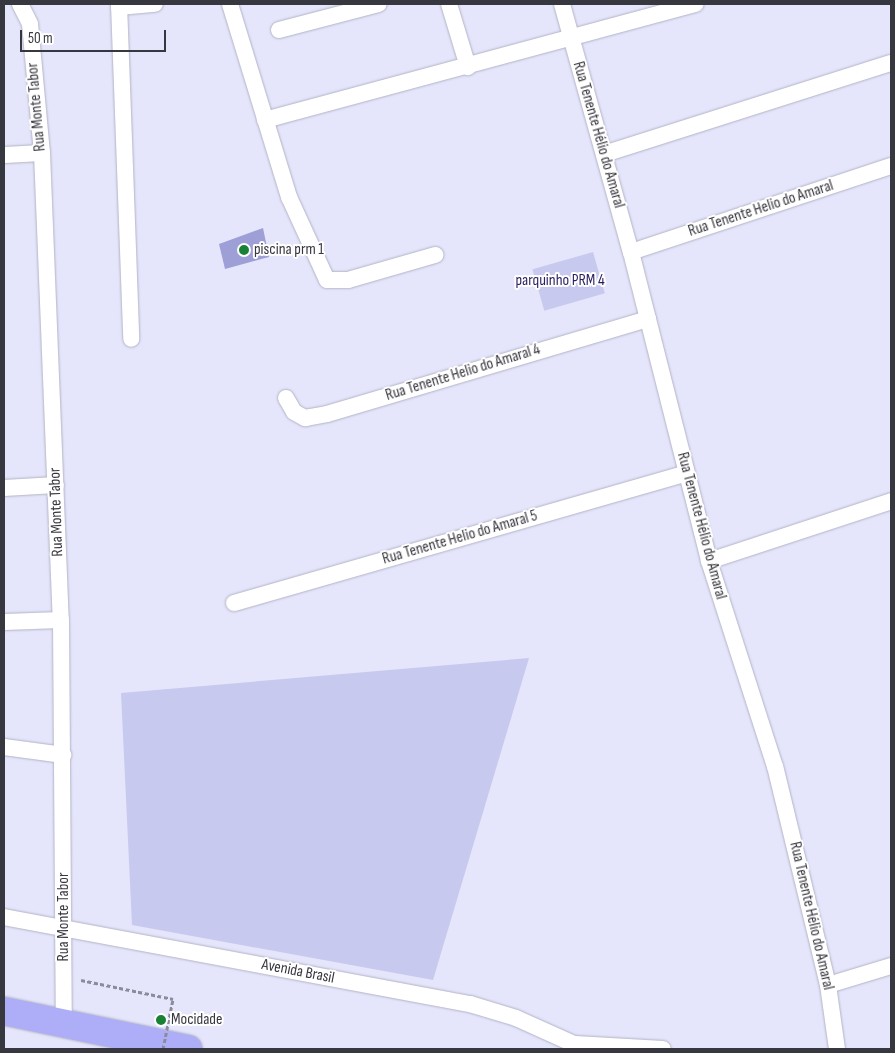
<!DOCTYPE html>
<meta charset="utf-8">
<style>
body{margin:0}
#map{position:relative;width:895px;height:1053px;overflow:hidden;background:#e5e6fb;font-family:"Sofia Sans Condensed",sans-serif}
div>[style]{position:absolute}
.green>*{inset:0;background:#c8c9ef;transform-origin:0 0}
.water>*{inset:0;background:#9e9fd6}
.path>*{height:3px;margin-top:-1.5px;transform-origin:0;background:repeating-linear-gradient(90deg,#8b8c9a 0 4px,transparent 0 6.5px)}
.roads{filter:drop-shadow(0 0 1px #b2b3c7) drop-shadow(0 0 1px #b2b3c7)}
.street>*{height:16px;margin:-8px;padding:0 8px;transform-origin:8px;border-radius:8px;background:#fff}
.highway>*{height:28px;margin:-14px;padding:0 14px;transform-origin:14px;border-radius:14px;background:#adadf8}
.path-bridge>*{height:3px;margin-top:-1.5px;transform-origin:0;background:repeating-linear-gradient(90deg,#8b8c9a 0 4px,transparent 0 6.5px)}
.dots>*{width:14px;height:14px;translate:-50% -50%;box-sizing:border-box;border:2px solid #fff;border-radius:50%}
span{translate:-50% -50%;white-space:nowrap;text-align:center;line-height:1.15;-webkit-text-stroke:4px #fff;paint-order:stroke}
.street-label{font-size:16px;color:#37373f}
.poi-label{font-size:16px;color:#37373f}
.left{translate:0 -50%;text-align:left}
.park-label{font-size:16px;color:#281f60}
.frame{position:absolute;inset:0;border:5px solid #37373f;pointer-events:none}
.scale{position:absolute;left:20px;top:30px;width:146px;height:22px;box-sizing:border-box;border:2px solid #37373f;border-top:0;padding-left:6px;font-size:15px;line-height:18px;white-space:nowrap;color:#37373f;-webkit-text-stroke:4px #fff;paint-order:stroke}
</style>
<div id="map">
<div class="green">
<i style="left:593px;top:252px;width:43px;height:63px;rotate:74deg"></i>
<i style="clip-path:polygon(529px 658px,433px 980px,132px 925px,121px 693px)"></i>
</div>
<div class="water">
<i style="clip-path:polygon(263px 228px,269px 257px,225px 269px,219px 244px)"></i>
</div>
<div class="path">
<i style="left:81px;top:980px;width:94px;rotate:11.7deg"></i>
</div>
<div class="roads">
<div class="street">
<i style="left:20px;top:4px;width:22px;rotate:63deg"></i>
<i style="left:30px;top:24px;width:130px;rotate:84.7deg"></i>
<i style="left:42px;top:153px;width:467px;rotate:87.7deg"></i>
<i style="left:61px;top:620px;width:403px;rotate:89.6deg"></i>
<i style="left:119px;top:4px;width:335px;rotate:87.9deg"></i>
<i style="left:230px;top:4px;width:202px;rotate:73deg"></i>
<i style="left:289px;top:197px;width:91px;rotate:65.4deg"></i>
<i style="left:327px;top:280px;width:21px"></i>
<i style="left:348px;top:280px;width:91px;rotate:-16deg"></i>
<i style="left:449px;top:4px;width:66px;rotate:73.2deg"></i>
<i style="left:562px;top:4px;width:257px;rotate:74.5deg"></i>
<i style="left:631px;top:252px;width:319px;rotate:75.8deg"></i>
<i style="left:709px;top:561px;width:215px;rotate:72.2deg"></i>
<i style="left:775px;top:766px;width:225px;rotate:76.4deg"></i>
<i style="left:828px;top:985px;width:65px;rotate:82deg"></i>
<i style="left:119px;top:7px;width:36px;rotate:-5deg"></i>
<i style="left:279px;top:30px;width:103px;rotate:-14.6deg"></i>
<i style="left:265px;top:120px;width:446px;rotate:-15.1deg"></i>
<i style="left:604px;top:154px;width:301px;rotate:-17.6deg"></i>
<i style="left:4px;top:155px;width:38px;rotate:-3deg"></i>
<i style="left:631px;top:252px;width:274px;rotate:-18.3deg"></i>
<i style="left:286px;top:398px;width:16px;rotate:60deg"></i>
<i style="left:294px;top:412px;width:13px;rotate:29deg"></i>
<i style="left:305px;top:418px;width:22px;rotate:-10deg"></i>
<i style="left:327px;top:414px;width:335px;rotate:-16.5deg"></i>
<i style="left:4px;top:488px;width:52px;rotate:-3.3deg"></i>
<i style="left:709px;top:561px;width:192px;rotate:-18.2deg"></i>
<i style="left:234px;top:603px;width:470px;rotate:-16deg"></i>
<i style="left:4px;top:622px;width:57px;rotate:-2deg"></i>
<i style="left:4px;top:747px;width:60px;rotate:7.7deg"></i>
<i style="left:4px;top:917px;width:474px;rotate:10.6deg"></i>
<i style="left:470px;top:1004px;width:48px;rotate:16.9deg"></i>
<i style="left:516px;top:1018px;width:76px;rotate:24.2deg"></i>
<i style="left:828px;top:985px;width:66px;rotate:-16.8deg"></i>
<i style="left:575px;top:1044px;width:88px;rotate:3.3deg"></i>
</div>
<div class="highway">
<i style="left:4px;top:1011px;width:188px;rotate:11.7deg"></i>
</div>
</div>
<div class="path-bridge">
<i style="left:163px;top:1049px;width:51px;rotate:-78.7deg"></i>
</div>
<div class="dots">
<i style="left:244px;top:250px;background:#198136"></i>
<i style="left:161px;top:1020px;background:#198136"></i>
</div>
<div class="street-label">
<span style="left:37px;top:107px;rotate:-95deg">Rua Monte Tabor</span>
<span style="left:598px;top:135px;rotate:74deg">Rua Tenente Hélio do Amaral</span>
<span style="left:761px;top:209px;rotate:-18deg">Rua Tenente Helio do Amaral</span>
<span style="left:463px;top:373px;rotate:-17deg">Rua Tenente Helio do Amaral 4</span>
<span style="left:57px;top:512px;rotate:-92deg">Rua Monte Tabor</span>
<span style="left:701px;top:526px;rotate:75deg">Rua Tenente Hélio do Amaral</span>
<span style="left:460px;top:538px;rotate:-16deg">Rua Tenente Helio do Amaral 5</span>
<span style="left:811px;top:916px;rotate:77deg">Rua Tenente Hélio do Amaral</span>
<span style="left:64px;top:917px;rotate:-90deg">Rua Monte Tabor</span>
<span style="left:298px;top:972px;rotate:11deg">Avenida Brasil</span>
</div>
<div class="poi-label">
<span class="left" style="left:254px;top:250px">piscina prm 1</span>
<span class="left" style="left:171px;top:1020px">Mocidade</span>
</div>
<div class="park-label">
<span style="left:560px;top:281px">parquinho PRM 4</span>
</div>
<div class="frame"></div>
<div class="scale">50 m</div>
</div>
